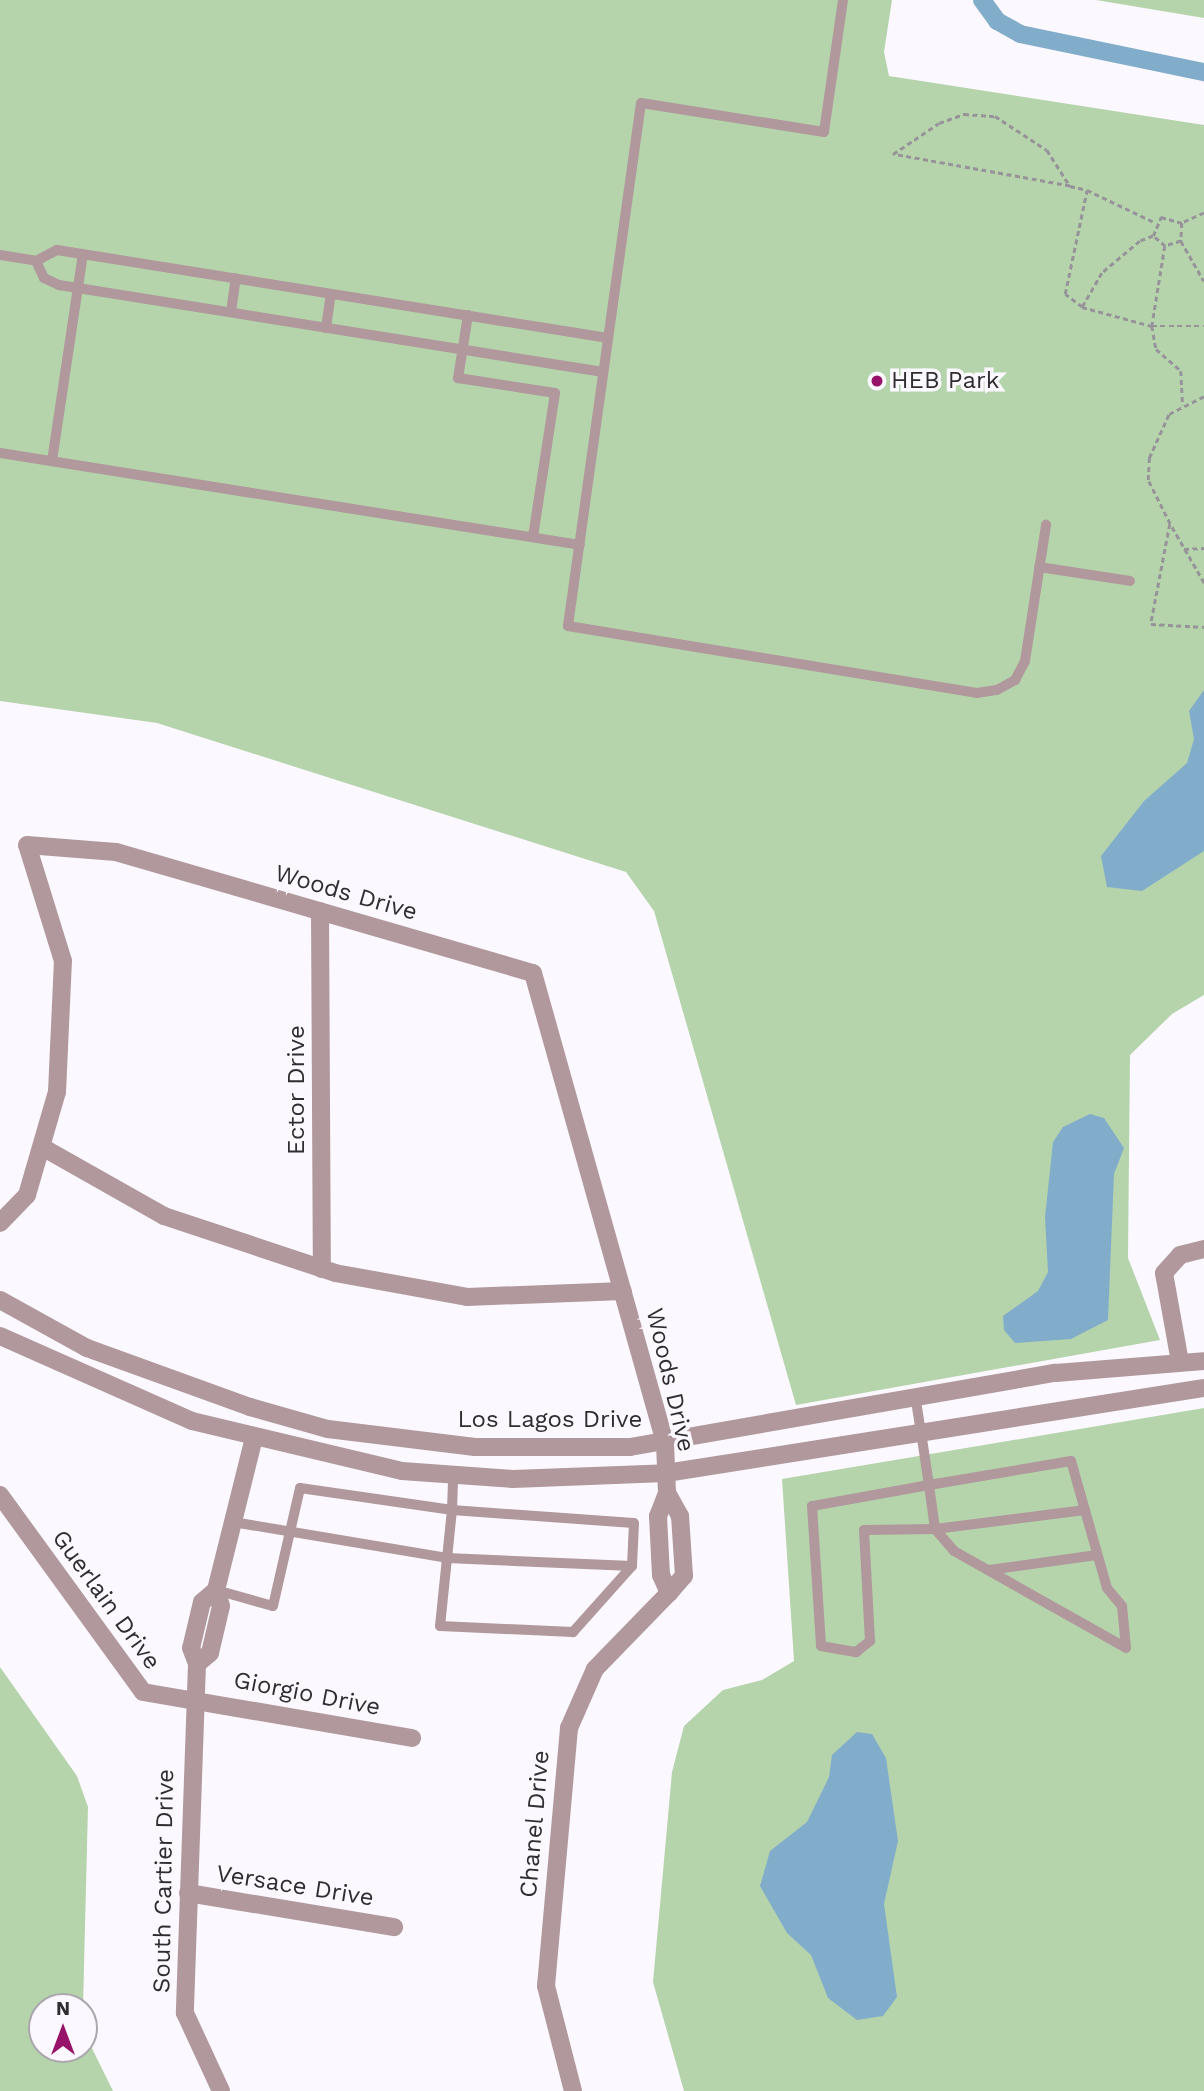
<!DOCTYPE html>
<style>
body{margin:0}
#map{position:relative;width:1204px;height:2091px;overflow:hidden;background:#fcf8ff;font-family:"Work Sans",sans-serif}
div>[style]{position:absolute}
.green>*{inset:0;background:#b5d4ac}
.water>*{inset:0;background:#81adcb}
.canal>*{height:18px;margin:-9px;padding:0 9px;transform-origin:9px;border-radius:9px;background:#81adcb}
.path>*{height:2.5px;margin-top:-1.25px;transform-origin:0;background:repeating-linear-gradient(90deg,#979499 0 5px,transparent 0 8.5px)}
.lane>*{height:10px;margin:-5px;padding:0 5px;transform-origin:5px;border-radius:5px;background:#b1989c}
.street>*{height:18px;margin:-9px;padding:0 9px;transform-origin:9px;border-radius:9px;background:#b1989c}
.dots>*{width:19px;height:19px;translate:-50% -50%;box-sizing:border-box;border:4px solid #fcf8ff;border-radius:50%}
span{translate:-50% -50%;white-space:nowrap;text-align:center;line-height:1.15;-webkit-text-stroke:7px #fcf8ff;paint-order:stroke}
.poi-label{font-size:24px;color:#302d31}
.left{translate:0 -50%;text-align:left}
.street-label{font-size:24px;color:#302d31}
.north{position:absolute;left:28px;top:1993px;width:70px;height:70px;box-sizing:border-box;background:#fcf8ff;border:2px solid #aaa7ad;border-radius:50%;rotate:0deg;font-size:19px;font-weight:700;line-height:28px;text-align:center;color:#302d31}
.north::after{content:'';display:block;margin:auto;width:24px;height:32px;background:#97136a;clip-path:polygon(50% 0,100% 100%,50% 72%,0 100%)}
</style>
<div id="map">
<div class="green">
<i style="clip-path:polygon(0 0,892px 0,884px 52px,889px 76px,1204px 125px,1204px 995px,1172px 1014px,1130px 1055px,1128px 1258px,1160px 1340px,796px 1405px,654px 911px,626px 872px,157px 723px,0 701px)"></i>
<i style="clip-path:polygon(1096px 0,1204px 0,1204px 18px)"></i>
<i style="clip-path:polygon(1204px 1408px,1204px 2091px,684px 2091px,653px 1982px,672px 1772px,684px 1726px,723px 1690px,762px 1680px,794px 1661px,782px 1479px)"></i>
<i style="clip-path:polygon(0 1667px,77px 1776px,88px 1807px,83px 2007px,42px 2007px,42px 2049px,84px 2049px,84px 2032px,113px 2091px,0 2091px)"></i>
</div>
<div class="water">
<i style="clip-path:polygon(1204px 690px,1204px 851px,1142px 891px,1107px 887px,1101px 856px,1144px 801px,1187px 763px,1194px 739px,1189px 711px)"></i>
<i style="clip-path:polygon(1090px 1114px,1104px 1118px,1124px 1148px,1114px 1174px,1108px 1320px,1071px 1339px,1015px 1343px,1004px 1330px,1003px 1316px,1038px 1291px,1048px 1272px,1045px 1217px,1053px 1142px,1063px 1127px)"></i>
<i style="clip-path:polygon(857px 1732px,872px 1734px,886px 1758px,898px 1841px,884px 1904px,897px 1997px,883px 2016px,857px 2020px,828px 1998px,811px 1955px,787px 1933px,760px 1886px,770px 1851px,807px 1822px,829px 1777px,832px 1755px)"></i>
</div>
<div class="canal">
<i style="left:982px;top:0;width:26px;rotate:54deg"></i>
<i style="left:997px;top:21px;width:26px;rotate:29deg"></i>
<i style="left:1020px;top:34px;width:188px;rotate:11.7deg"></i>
</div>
<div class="path">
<i style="left:1070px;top:186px;width:180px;rotate:-169.8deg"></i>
<i style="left:893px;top:154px;width:55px;rotate:-34deg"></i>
<i style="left:939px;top:123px;width:27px;rotate:-20deg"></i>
<i style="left:964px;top:114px;width:31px;rotate:4deg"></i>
<i style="left:995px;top:116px;width:62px;rotate:33.2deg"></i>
<i style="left:1047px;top:150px;width:43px;rotate:57.4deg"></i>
<i style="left:1070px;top:186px;width:17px;rotate:13deg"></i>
<i style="left:1204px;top:213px;width:24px;rotate:156deg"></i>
<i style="left:1182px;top:223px;width:18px;rotate:93deg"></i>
<i style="left:1181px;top:241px;width:46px;rotate:60.1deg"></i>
<i style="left:1153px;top:236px;width:21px;rotate:-67deg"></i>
<i style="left:1161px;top:217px;width:22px;rotate:16deg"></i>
<i style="left:1181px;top:241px;width:17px;rotate:163deg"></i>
<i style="left:1165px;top:246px;width:81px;rotate:99.2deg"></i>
<i style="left:1152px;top:326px;width:23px;rotate:80deg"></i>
<i style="left:1156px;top:349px;width:33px;rotate:41deg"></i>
<i style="left:1181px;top:371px;width:34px;rotate:87deg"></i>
<i style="left:1165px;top:246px;width:16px;rotate:-140deg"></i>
<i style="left:1153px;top:236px;width:14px;rotate:159deg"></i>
<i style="left:1140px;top:241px;width:50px;rotate:139.9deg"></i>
<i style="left:1102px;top:273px;width:39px;rotate:120deg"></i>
<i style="left:1082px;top:307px;width:73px;rotate:15.2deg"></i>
<i style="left:1152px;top:326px;width:52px"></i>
<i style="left:1082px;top:307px;width:21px;rotate:-143deg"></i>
<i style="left:1065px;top:294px;width:106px;rotate:-78.1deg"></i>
<i style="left:1087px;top:190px;width:74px;rotate:25.5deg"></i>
<i style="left:1170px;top:524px;width:49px;rotate:-116.6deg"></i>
<i style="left:1148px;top:480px;width:22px;rotate:-87deg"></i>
<i style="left:1149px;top:458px;width:48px;rotate:-65.6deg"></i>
<i style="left:1169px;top:414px;width:39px;rotate:-27deg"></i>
<i style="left:1184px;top:549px;width:20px;rotate:-3deg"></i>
<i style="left:1204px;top:583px;width:68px;rotate:-120deg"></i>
<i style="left:1170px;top:524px;width:102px;rotate:100.8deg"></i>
<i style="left:1151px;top:624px;width:53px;rotate:3.2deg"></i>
</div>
<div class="lane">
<i style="left:843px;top:0;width:133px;rotate:98.2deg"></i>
<i style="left:824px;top:132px;width:185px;rotate:-171deg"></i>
<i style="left:641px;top:103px;width:528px;rotate:97.95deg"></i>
<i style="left:568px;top:626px;width:414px;rotate:9.3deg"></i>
<i style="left:977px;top:693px;width:20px;rotate:-9deg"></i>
<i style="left:997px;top:690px;width:21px;rotate:-29deg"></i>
<i style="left:1015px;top:680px;width:21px;rotate:-62deg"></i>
<i style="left:1025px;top:661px;width:138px;rotate:-81.2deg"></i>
<i style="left:0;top:255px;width:36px;rotate:9deg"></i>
<i style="left:36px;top:261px;width:19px;rotate:65deg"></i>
<i style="left:44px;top:278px;width:17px;rotate:25deg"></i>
<i style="left:59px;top:285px;width:551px;rotate:9.09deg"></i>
<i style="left:36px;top:261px;width:24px;rotate:-28deg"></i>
<i style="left:57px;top:250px;width:558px;rotate:9.07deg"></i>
<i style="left:231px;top:312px;width:34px;rotate:-82deg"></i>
<i style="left:468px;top:315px;width:64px;rotate:99deg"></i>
<i style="left:458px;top:378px;width:98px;rotate:8.8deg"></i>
<i style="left:555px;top:393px;width:146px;rotate:98.7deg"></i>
<i style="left:326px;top:328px;width:34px;rotate:-82deg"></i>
<i style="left:0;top:453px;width:587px;rotate:9.01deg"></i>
<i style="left:52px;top:461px;width:209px;rotate:-81.5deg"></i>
<i style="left:1039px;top:567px;width:92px;rotate:8.7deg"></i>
<i style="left:916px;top:1401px;width:31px;rotate:81deg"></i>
<i style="left:921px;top:1432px;width:54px;rotate:81.4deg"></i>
<i style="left:929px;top:1485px;width:44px;rotate:82.2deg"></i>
<i style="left:935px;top:1529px;width:29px;rotate:49deg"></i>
<i style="left:954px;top:1551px;width:197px;rotate:29.4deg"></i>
<i style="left:1126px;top:1648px;width:42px;rotate:-95.4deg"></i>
<i style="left:1122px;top:1606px;width:23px;rotate:-130deg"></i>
<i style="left:1107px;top:1588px;width:132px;rotate:-105.8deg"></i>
<i style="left:1071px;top:1461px;width:144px;rotate:170.4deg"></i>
<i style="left:929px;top:1485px;width:119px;rotate:169.8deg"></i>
<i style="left:812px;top:1506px;width:140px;rotate:86.3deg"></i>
<i style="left:821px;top:1646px;width:36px;rotate:10deg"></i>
<i style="left:856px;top:1652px;width:18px;rotate:-38deg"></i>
<i style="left:870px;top:1641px;width:111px;rotate:-93.1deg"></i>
<i style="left:864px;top:1530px;width:71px;rotate:-0.8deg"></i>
<i style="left:935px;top:1529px;width:151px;rotate:-7.2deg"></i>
<i style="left:233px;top:1522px;width:217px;rotate:9.5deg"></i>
<i style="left:447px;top:1558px;width:185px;rotate:2.5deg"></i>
<i style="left:989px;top:1570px;width:109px;rotate:-7.9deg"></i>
<i style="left:216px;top:1590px;width:59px;rotate:15.7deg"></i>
<i style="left:273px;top:1606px;width:121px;rotate:-77.1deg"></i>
<i style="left:300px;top:1488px;width:154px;rotate:8.2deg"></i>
<i style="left:452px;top:1510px;width:182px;rotate:4.1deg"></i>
<i style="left:634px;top:1523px;width:43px;rotate:92.7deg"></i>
<i style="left:632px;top:1566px;width:89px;rotate:131.8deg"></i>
<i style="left:573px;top:1632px;width:133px;rotate:-177.4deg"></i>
<i style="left:440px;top:1626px;width:117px;rotate:-84.1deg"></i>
<i style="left:452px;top:1510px;width:35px;rotate:-88deg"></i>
</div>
<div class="street">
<i style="left:320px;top:911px;width:358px;rotate:89.7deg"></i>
<i style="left:42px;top:1147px;width:140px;rotate:29.5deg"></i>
<i style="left:164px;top:1216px;width:180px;rotate:18.4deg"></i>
<i style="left:335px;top:1273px;width:134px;rotate:10.3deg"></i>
<i style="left:467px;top:1297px;width:156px;rotate:-2.2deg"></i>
<i style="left:0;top:1223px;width:39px;rotate:-46deg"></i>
<i style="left:27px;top:1195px;width:107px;rotate:-73.8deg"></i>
<i style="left:57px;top:1092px;width:131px;rotate:-87.4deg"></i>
<i style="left:63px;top:961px;width:121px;rotate:-107.2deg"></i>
<i style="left:27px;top:845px;width:89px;rotate:4.5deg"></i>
<i style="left:116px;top:852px;width:434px;rotate:16.2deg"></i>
<i style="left:533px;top:973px;width:488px;rotate:74.3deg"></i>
<i style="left:665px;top:1443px;width:50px;rotate:87.7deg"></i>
<i style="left:667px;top:1493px;width:25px;rotate:111deg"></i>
<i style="left:658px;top:1516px;width:59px;rotate:87.1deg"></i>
<i style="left:661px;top:1575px;width:20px;rotate:66deg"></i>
<i style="left:669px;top:1593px;width:23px;rotate:-49deg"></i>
<i style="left:684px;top:1576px;width:60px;rotate:-93.8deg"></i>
<i style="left:680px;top:1516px;width:26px;rotate:-119deg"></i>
<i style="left:0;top:1300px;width:99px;rotate:28.9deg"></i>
<i style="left:87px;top:1348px;width:173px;rotate:19.9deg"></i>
<i style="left:250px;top:1407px;width:81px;rotate:15.8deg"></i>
<i style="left:328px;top:1429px;width:148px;rotate:7deg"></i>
<i style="left:475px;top:1447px;width:155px"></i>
<i style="left:630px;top:1447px;width:432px;rotate:-9.9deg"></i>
<i style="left:1056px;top:1373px;width:148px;rotate:-4.6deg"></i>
<i style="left:0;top:1336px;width:210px;rotate:23.9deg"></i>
<i style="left:192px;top:1421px;width:216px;rotate:13.4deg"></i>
<i style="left:402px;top:1471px;width:111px;rotate:4.1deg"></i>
<i style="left:513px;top:1479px;width:153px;rotate:-2.2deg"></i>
<i style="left:666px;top:1473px;width:545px;rotate:-8.98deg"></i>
<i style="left:1180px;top:1362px;width:90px;rotate:-100.2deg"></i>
<i style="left:1164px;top:1273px;width:24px;rotate:-48deg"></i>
<i style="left:1180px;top:1255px;width:25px;rotate:-14deg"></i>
<i style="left:0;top:1495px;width:243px;rotate:54deg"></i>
<i style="left:143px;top:1692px;width:273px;rotate:9.7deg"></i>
<i style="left:216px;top:1590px;width:18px;rotate:139deg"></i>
<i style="left:202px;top:1602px;width:47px;rotate:103.4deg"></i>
<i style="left:191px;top:1648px;width:17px;rotate:69deg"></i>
<i style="left:197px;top:1664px;width:17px;rotate:-40deg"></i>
<i style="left:210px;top:1653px;width:48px;rotate:-76.8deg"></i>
<i style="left:221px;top:1606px;width:17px;rotate:-107deg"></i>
<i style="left:216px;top:1590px;width:157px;rotate:-76deg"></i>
<i style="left:197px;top:1664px;width:349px;rotate:92deg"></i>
<i style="left:185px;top:2013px;width:86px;rotate:65.2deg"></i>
<i style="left:188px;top:1893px;width:209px;rotate:9.4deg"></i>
<i style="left:573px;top:2091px;width:108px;rotate:-104.4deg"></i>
<i style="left:546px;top:1986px;width:259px;rotate:-84.9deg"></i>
<i style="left:569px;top:1728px;width:64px;rotate:-66.2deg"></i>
<i style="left:595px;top:1669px;width:106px;rotate:-45.8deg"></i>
</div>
<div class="dots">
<i style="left:877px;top:381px;background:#97136a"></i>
</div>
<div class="poi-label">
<span class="left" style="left:891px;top:381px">HEB Park</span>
</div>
<div class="street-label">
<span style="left:346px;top:893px;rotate:16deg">Woods Drive</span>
<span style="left:297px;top:1090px;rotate:-90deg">Ector Drive</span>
<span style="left:670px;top:1380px;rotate:77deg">Woods Drive</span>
<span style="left:550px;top:1420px">Los Lagos Drive</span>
<span style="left:106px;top:1600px;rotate:54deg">Guerlain Drive</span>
<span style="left:307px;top:1694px;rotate:11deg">Giorgio Drive</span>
<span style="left:535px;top:1824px;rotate:-85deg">Chanel Drive</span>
<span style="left:164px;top:1881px;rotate:-89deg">South Cartier Drive</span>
<span style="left:295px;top:1886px;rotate:9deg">Versace Drive</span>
</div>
<div class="north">N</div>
</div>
